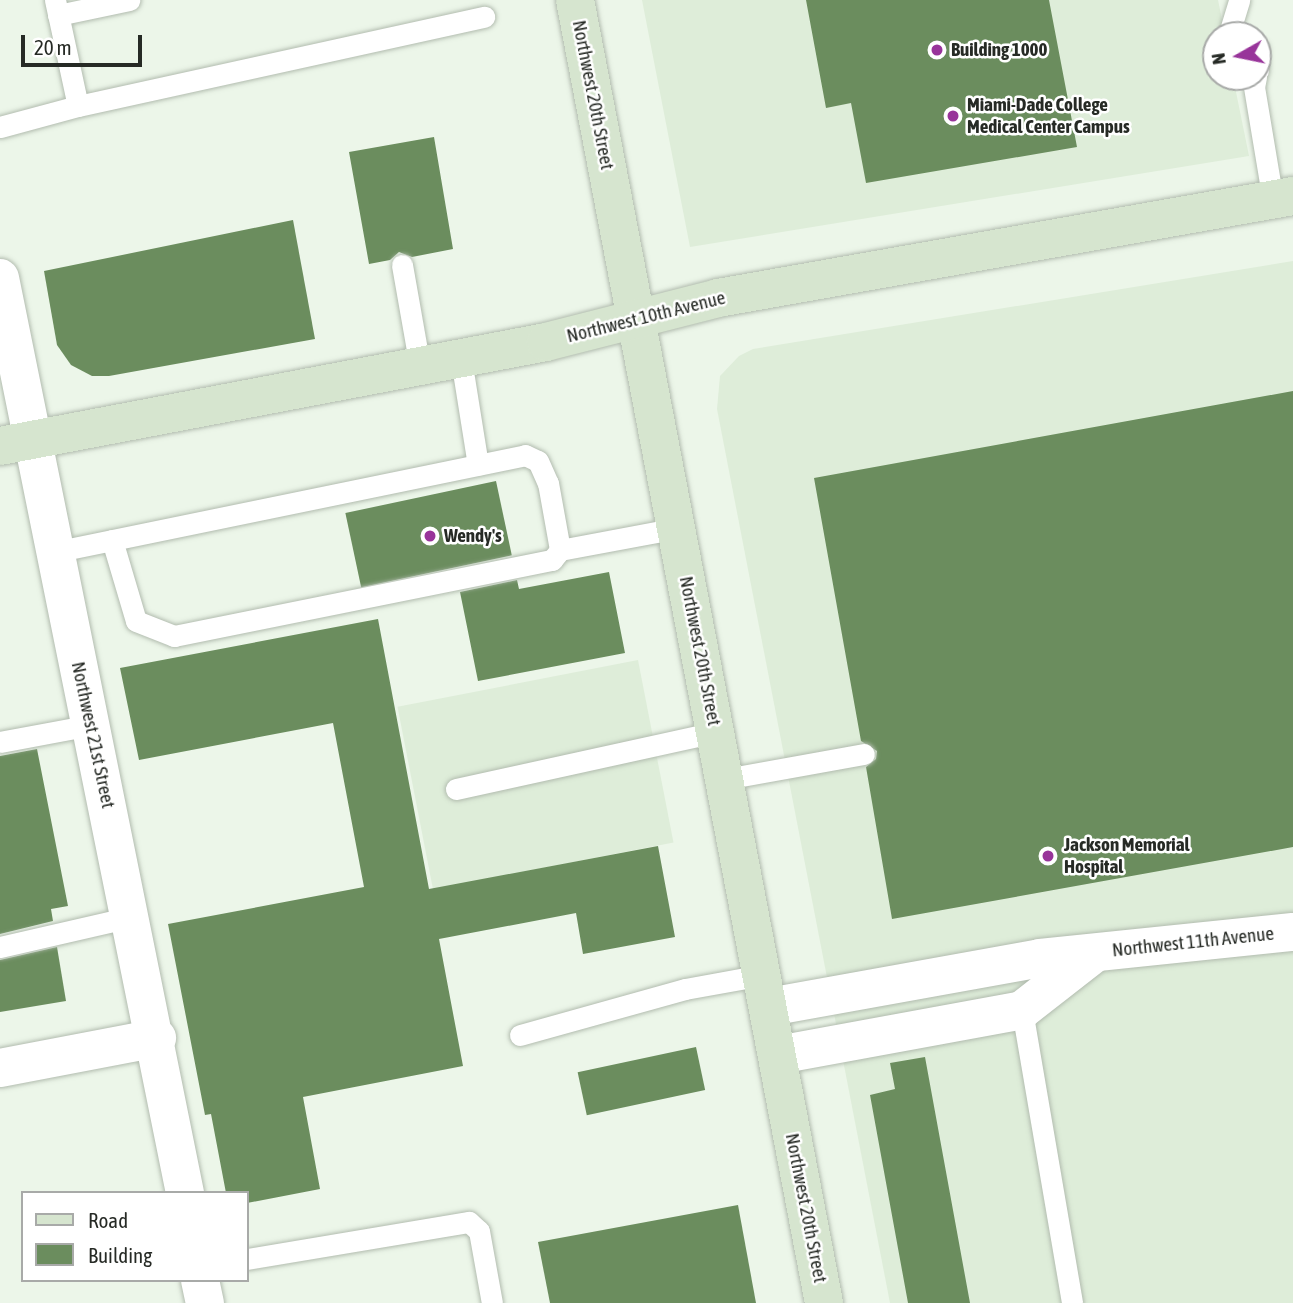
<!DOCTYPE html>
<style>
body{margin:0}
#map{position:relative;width:1293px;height:1303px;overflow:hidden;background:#ecf6e9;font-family:"Asap Condensed",sans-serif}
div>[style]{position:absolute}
.built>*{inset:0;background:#deedd9;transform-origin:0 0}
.building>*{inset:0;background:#6b8d5e;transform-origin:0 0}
.roads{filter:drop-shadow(0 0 2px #b2bcaf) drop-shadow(0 0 2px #b2bcaf)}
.lane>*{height:21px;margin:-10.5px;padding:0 10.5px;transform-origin:10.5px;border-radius:10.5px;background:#fff}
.street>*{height:38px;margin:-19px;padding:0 19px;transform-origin:19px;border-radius:19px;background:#fff}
.secondary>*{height:38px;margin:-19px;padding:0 19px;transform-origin:19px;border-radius:19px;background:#d6e5cf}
.dots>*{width:19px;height:19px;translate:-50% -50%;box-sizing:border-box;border:4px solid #fff;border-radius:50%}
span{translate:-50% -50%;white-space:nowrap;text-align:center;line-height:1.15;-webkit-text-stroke:5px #fff;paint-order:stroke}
.poi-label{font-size:19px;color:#262a25;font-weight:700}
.left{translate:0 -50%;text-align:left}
.street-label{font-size:19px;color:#262a25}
.legend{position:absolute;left:21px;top:1191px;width:228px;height:91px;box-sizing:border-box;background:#fff;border:2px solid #a8aaa8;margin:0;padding:9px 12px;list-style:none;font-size:21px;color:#262a25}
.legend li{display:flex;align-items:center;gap:14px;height:35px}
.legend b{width:35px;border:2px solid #a8aaa8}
.north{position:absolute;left:1202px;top:21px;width:70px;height:70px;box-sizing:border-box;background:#fff;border:2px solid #a8aaa8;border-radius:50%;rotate:261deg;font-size:19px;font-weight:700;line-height:28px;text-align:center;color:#262a25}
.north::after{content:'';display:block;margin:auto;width:24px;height:32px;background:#98349a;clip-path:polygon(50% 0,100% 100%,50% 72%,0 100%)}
.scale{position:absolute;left:21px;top:35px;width:121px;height:32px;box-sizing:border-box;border:4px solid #262a25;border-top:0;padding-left:9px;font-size:21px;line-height:24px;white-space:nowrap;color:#262a25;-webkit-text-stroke:5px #fff;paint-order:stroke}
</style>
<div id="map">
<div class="built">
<i style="clip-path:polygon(642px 0,1218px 0,1225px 35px,1216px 35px,1216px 77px,1233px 77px,1249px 156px,690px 247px)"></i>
<i style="clip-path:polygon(1293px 261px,1293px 1303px,890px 1303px,717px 409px,720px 376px,739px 356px,753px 349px)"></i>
<i style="left:638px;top:660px;width:186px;height:245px;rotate:79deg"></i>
</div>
<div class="building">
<i style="clip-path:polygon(806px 0,1049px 0,1077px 147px,866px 183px,851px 103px,826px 108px)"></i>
<i style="clip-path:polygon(434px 137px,453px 249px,412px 257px,399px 252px,390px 260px,369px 264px,349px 152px)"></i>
<i style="clip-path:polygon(293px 220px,315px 339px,109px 376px,92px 376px,71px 365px,57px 345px,44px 271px)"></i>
<i style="clip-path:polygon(1293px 391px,1293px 847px,892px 919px,866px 767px,876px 759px,877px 751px,861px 741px,814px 478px)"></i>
<i style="left:496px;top:481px;width:76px;height:154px;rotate:78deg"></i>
<i style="clip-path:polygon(609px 572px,625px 653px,478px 681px,460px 592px,517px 580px,519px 589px)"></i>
<i style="clip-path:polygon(378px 619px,429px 889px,658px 846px,675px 937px,583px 954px,576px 913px,439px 939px,463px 1066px,303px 1097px,320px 1189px,247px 1203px,247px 1193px,226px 1193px,211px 1114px,205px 1115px,168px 924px,364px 887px,333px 723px,139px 760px,120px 668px)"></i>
<i style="clip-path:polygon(37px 749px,68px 906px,51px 909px,53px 921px,0 934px,0 756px)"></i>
<i style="clip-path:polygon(57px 947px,66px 1001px,0 1012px,0 960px)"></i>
<i style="left:696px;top:1047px;width:44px;height:121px;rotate:78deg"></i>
<i style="clip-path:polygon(925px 1057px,970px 1303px,908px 1303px,870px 1095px,895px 1089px,890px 1063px)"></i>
<i style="clip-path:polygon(738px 1205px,756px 1303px,550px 1303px,538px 1242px)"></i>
</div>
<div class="roads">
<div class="lane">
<i style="left:55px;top:0;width:108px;rotate:77.8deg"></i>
<i style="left:58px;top:15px;width:73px;rotate:-11.9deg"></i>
<i style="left:1231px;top:27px;width:28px;rotate:-73deg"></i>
<i style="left:1258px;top:49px;width:21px;rotate:90deg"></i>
<i style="left:1256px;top:77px;width:10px;rotate:101deg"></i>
<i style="left:1254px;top:87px;width:115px;rotate:80.5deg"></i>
<i style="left:0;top:127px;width:81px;rotate:-15.1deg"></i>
<i style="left:78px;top:106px;width:416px;rotate:-12.4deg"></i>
<i style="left:402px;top:265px;width:104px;rotate:80deg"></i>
<i style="left:461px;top:359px;width:107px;rotate:80.9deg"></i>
<i style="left:112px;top:540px;width:84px;rotate:73.5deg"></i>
<i style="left:136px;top:621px;width:41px;rotate:21.5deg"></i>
<i style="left:174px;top:636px;width:386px;rotate:-11.4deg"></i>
<i style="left:552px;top:560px;width:13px;rotate:-51deg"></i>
<i style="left:560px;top:550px;width:119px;rotate:-10.6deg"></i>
<i style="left:54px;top:552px;width:481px;rotate:-11.6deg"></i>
<i style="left:525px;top:455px;width:14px;rotate:25deg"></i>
<i style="left:538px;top:461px;width:24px;rotate:66deg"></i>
<i style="left:548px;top:483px;width:68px;rotate:79.8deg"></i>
<i style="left:0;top:742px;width:93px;rotate:-10.6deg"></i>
<i style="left:725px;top:779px;width:141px;rotate:-10.2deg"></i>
<i style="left:456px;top:789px;width:266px;rotate:-12.4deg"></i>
<i style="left:0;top:947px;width:134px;rotate:-12.9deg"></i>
<i style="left:1022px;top:1010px;width:297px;rotate:80.3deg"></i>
<i style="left:520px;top:1035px;width:171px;rotate:-15.6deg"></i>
<i style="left:685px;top:989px;width:78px;rotate:-10.3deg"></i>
<i style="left:247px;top:1259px;width:225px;rotate:-9.5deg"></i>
<i style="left:469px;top:1222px;width:13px;rotate:42deg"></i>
<i style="left:479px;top:1231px;width:73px;rotate:79.8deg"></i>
</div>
<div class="street">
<i style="left:0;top:278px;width:934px;rotate:78.57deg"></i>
<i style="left:769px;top:1007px;width:275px;rotate:-10.2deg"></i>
<i style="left:1040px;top:958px;width:254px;rotate:-5.9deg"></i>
<i style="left:778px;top:1055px;width:248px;rotate:-10.4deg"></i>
<i style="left:1022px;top:1010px;width:91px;rotate:-37.9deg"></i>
<i style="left:0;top:1068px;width:160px;rotate:-10.8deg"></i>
<i style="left:200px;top:1280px;width:24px;rotate:78deg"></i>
</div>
<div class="secondary">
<i style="left:575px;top:0;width:1327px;rotate:79.18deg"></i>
<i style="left:0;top:446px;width:556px;rotate:-10.78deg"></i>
<i style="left:546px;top:342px;width:178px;rotate:-14.3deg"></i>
<i style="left:718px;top:298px;width:584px;rotate:-10.06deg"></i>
</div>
</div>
<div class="dots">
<i style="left:937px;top:50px;background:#98349a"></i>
<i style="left:953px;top:116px;background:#98349a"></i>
<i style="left:430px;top:536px;background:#98349a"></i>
<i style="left:1048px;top:856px;background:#98349a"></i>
</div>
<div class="poi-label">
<span class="left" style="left:951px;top:50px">Building 1000</span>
<span class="left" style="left:967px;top:116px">Miami-Dade College<br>Medical Center Campus</span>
<span class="left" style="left:444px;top:536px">Wendy's</span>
<span class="left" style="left:1064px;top:856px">Jackson Memorial<br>Hospital</span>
</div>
<div class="street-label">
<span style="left:593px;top:95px;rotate:79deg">Northwest 20th Street</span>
<span style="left:646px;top:317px;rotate:-14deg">Northwest 10th Avenue</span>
<span style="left:700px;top:651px;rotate:79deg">Northwest 20th Street</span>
<span style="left:93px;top:735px;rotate:78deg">Northwest 21st Street</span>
<span style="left:1193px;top:942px;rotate:-6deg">Northwest 11th Avenue</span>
<span style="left:806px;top:1208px;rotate:79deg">Northwest 20th Street</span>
</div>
<ul class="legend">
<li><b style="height:9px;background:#d6e5cf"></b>Road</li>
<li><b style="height:19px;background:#6b8d5e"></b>Building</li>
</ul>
<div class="north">N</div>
<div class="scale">20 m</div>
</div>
